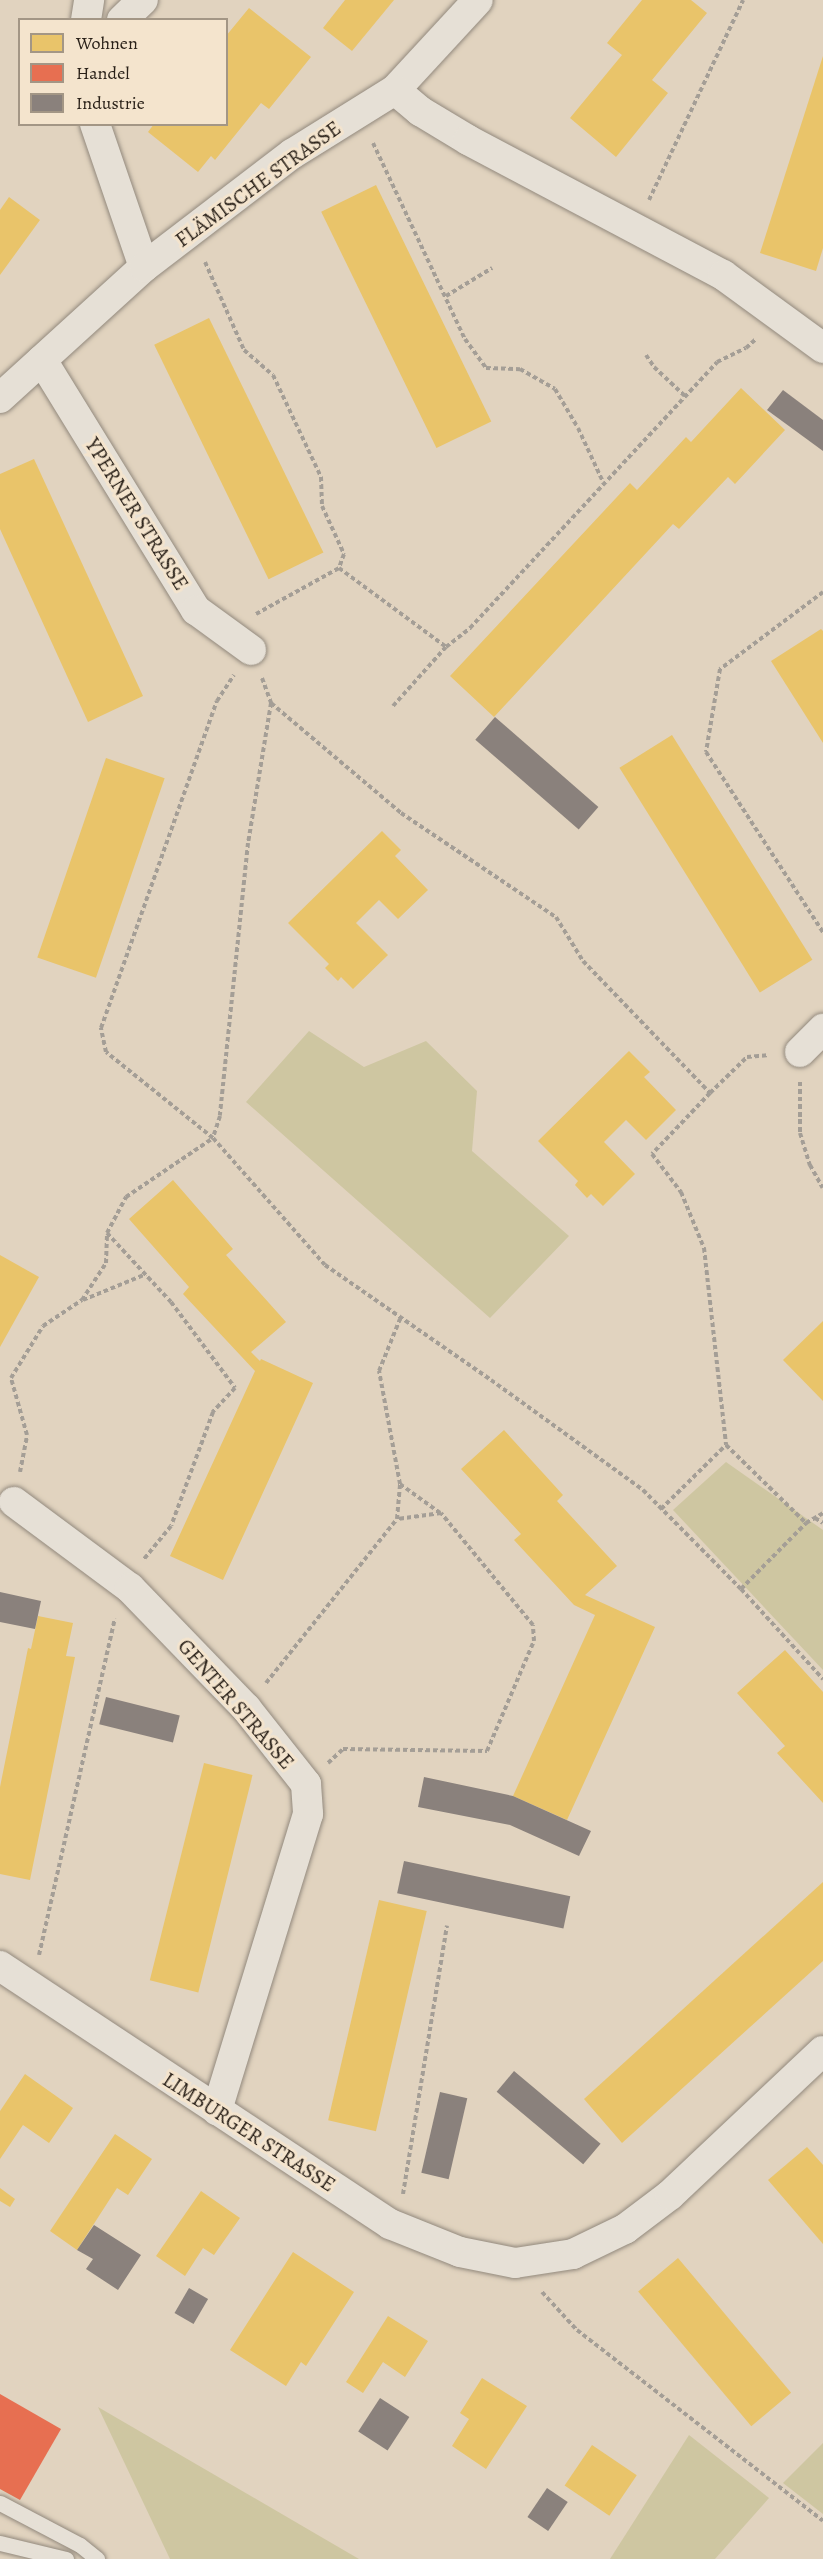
<!DOCTYPE html>
<meta charset="utf-8">
<style>
body{margin:0}
#map{position:relative;width:823px;height:2559px;overflow:hidden;background:#e1d3bf;font-family:Alegreya,serif}
div>[style]{position:absolute}
.green>*{inset:0;background:#cec6a1}
.homes>*{inset:0;background:#e9c46a;transform-origin:0 0}
.shops>*{inset:0;background:#e76f51}
.industry>*{inset:0;background:#8a817c;transform-origin:0 0}
.path>*{height:4px;margin-top:-2px;transform-origin:0;background:repeating-linear-gradient(90deg,#a49e96 0 4.5px,transparent 0 7.5px)}
.roads{filter:drop-shadow(0 0 2px #92897d) drop-shadow(0 0 2px #92897d)}
.lane>*{height:15px;margin:-7.5px;padding:0 7.5px;transform-origin:7.5px;border-radius:7.5px;background:#e6e0d6}
.street>*{height:30px;margin:-15px;padding:0 15px;transform-origin:15px;border-radius:15px;background:#e6e0d6}
span{translate:-50% -50%;white-space:nowrap;text-align:center;line-height:1.15;-webkit-text-stroke:6px #f4e4cd;paint-order:stroke}
.street-label{font-size:21px;color:#292018}
.legend{position:absolute;left:18px;top:18px;width:210px;height:108px;box-sizing:border-box;background:#f4e4cd;border:2px solid #a39685;margin:0;padding:8px 10px;list-style:none;font-size:18px;color:#292018}
.legend li{display:flex;align-items:center;gap:12px;height:30px}
.legend b{width:30px;border:2px solid #a39685}
</style>
<div id="map">
<div class="green">
<i style="clip-path:polygon(309px 1031px,364px 1067px,426px 1041px,477px 1091px,472px 1151px,569px 1236px,490px 1318px,246px 1102px)"></i>
<i style="clip-path:polygon(726px 1462px,823px 1530px,823px 1670px,673px 1510px)"></i>
<i style="clip-path:polygon(98px 2407px,359px 2559px,170px 2559px)"></i>
<i style="clip-path:polygon(689px 2435px,769px 2498px,715px 2559px,610px 2559px)"></i>
<i style="clip-path:polygon(823px 2443px,823px 2514px,783px 2483px)"></i>
</div>
<div class="homes">
<i style="clip-path:polygon(345px 0,394px 0,352px 51px,323px 28px)"></i>
<i style="clip-path:polygon(642px 0,691px 0,707px 13px,652px 80px,668px 93px,616px 157px,570px 118px,622px 55px,607px 43px)"></i>
<i style="clip-path:polygon(249px 8px,311px 57px,269px 109px,261px 103px,215px 160px,211px 156px,198px 172px,148px 132px,154px 124px,226px 124px,226px 36px)"></i>
<i style="clip-path:polygon(823px 56px,823px 248px,816px 271px,760px 253px)"></i>
<i style="left:376px;top:185px;width:263px;height:61px;rotate:64deg"></i>
<i style="clip-path:polygon(9px 197px,40px 220px,0 275px,0 210px)"></i>
<i style="left:209px;top:318px;width:261px;height:61px;rotate:64deg"></i>
<i style="clip-path:polygon(741px 388px,785px 430px,735px 484px,728px 477px,679px 529px,673px 524px,494px 717px,450px 676px,630px 483px,637px 490px,686px 437px,691px 442px)"></i>
<i style="clip-path:polygon(34px 459px,143px 696px,88px 722px,0 529px,0 474px)"></i>
<i style="clip-path:polygon(821px 629px,823px 631px,823px 743px,771px 661px)"></i>
<i style="left:672px;top:735px;width:265px;height:62px;rotate:58deg"></i>
<i style="left:106px;top:758px;width:62px;height:211px;rotate:19deg"></i>
<i style="clip-path:polygon(382px 831px,401px 850px,395px 856px,428px 890px,398px 919px,379px 900px,356px 923px,388px 955px,353px 989px,341px 977px,338px 981px,325px 968px,329px 964px,288px 923px)"></i>
<i style="clip-path:polygon(629px 1051px,650px 1072px,644px 1077px,676px 1110px,646px 1140px,626px 1120px,604px 1142px,635px 1174px,603px 1206px,591px 1194px,587px 1198px,575px 1185px,578px 1181px,538px 1141px)"></i>
<i style="clip-path:polygon(173px 1180px,233px 1249px,226px 1255px,286px 1322px,251px 1352px,260px 1361px,261px 1359px,313px 1383px,223px 1580px,170px 1556px,255px 1371px,183px 1294px,189px 1287px,129px 1219px)"></i>
<i style="clip-path:polygon(0 1255px,39px 1277px,0 1347px)"></i>
<i style="clip-path:polygon(823px 1321px,823px 1401px,783px 1360px)"></i>
<i style="clip-path:polygon(504px 1430px,563px 1495px,557px 1501px,617px 1566px,585px 1595px,655px 1627px,567px 1820px,513px 1796px,595px 1615px,574px 1605px,514px 1540px,521px 1534px,461px 1469px)"></i>
<i style="clip-path:polygon(38px 1616px,73px 1623px,66px 1656px,75px 1657px,30px 1880px,0 1874px,0 1787px,28px 1648px,31px 1649px)"></i>
<i style="clip-path:polygon(785px 1650px,823px 1692px,823px 1803px,777px 1753px,785px 1746px,737px 1693px)"></i>
<i style="left:204px;top:1763px;width:50px;height:224px;rotate:14deg"></i>
<i style="clip-path:polygon(823px 1882px,823px 1961px,622px 2143px,584px 2099px)"></i>
<i style="left:379px;top:1900px;width:49px;height:226px;rotate:13deg"></i>
<i style="clip-path:polygon(25px 2074px,73px 2108px,49px 2143px,23px 2125px,0 2159px,0 2111px)"></i>
<i style="clip-path:polygon(115px 2134px,152px 2159px,128px 2195px,117px 2188px,77px 2250px,50px 2231px)"></i>
<i style="clip-path:polygon(807px 2147px,823px 2165px,823px 2244px,768px 2180px)"></i>
<i style="clip-path:polygon(0 2188px,15px 2199px,10px 2207px,0 2201px)"></i>
<i style="clip-path:polygon(201px 2191px,240px 2218px,214px 2255px,203px 2248px,185px 2276px,156px 2256px)"></i>
<i style="clip-path:polygon(293px 2252px,354px 2292px,306px 2366px,301px 2362px,286px 2386px,230px 2350px)"></i>
<i style="left:678px;top:2258px;width:176px;height:52px;rotate:50deg"></i>
<i style="clip-path:polygon(388px 2316px,428px 2341px,405px 2377px,383px 2362px,363px 2393px,346px 2382px)"></i>
<i style="clip-path:polygon(482px 2378px,527px 2406px,486px 2469px,452px 2446px,469px 2419px,460px 2413px)"></i>
<i style="left:592px;top:2445px;width:54px;height:49px;rotate:34deg"></i>
</div>
<div class="shops">
<i style="clip-path:polygon(0 2394px,61px 2429px,20px 2500px,0 2489px)"></i>
</div>
<div class="industry">
<i style="clip-path:polygon(783px 390px,823px 420px,823px 451px,767px 410px)"></i>
<i style="left:495px;top:717px;width:137px;height:30px;rotate:41deg"></i>
<i style="clip-path:polygon(0 1592px,41px 1601px,35px 1629px,0 1622px)"></i>
<i style="left:106px;top:1697px;width:76px;height:28px;rotate:14deg"></i>
<i style="clip-path:polygon(424px 1777px,513px 1796px,591px 1831px,579px 1856px,510px 1825px,418px 1807px)"></i>
<i style="left:404px;top:1861px;width:170px;height:33px;rotate:12deg"></i>
<i style="left:514px;top:2071px;width:113px;height:27px;rotate:40deg"></i>
<i style="left:440px;top:2092px;width:28px;height:83px;rotate:13deg"></i>
<i style="clip-path:polygon(94px 2225px,141px 2255px,118px 2290px,86px 2269px,93px 2259px,77px 2250px)"></i>
<i style="left:189px;top:2288px;width:22px;height:29px;rotate:30deg"></i>
<i style="left:380px;top:2398px;width:35px;height:40px;rotate:33deg"></i>
<i style="left:547px;top:2488px;width:25px;height:35px;rotate:34deg"></i>
</div>
<div class="path">
<i style="left:373px;top:143px;width:217px;rotate:64.9deg"></i>
<i style="left:465px;top:339px;width:36px;rotate:54deg"></i>
<i style="left:486px;top:368px;width:34px;rotate:2deg"></i>
<i style="left:520px;top:369px;width:40px;rotate:29.7deg"></i>
<i style="left:555px;top:389px;width:45px;rotate:59.5deg"></i>
<i style="left:578px;top:428px;width:62px;rotate:65.1deg"></i>
<i style="left:649px;top:200px;width:221px;rotate:-64.8deg"></i>
<i style="left:205px;top:262px;width:96px;rotate:66.1deg"></i>
<i style="left:244px;top:350px;width:38px;rotate:41deg"></i>
<i style="left:273px;top:375px;width:113px;rotate:64.8deg"></i>
<i style="left:321px;top:477px;width:29px;rotate:88deg"></i>
<i style="left:322px;top:506px;width:53px;rotate:65.4deg"></i>
<i style="left:344px;top:554px;width:15px;rotate:110deg"></i>
<i style="left:339px;top:568px;width:133px;rotate:36.4deg"></i>
<i style="left:446px;top:296px;width:54px;rotate:-31.3deg"></i>
<i style="left:646px;top:355px;width:14px;rotate:56deg"></i>
<i style="left:654px;top:367px;width:42px;rotate:43.1deg"></i>
<i style="left:823px;top:592px;width:129px;rotate:143.2deg"></i>
<i style="left:720px;top:669px;width:84px;rotate:99.6deg"></i>
<i style="left:706px;top:752px;width:215px;rotate:57deg"></i>
<i style="left:256px;top:614px;width:95px;rotate:-29deg"></i>
<i style="left:262px;top:678px;width:27px;rotate:70deg"></i>
<i style="left:271px;top:703px;width:142px;rotate:99.3deg"></i>
<i style="left:248px;top:843px;width:274px;rotate:95.9deg"></i>
<i style="left:220px;top:1116px;width:23px;rotate:108deg"></i>
<i style="left:213px;top:1138px;width:169px;rotate:48.6deg"></i>
<i style="left:325px;top:1265px;width:202px;rotate:34.7deg"></i>
<i style="left:491px;top:1380px;width:188px;rotate:35.9deg"></i>
<i style="left:643px;top:1490px;width:139px;rotate:45.3deg"></i>
<i style="left:741px;top:1589px;width:122px;rotate:47.7deg"></i>
<i style="left:271px;top:703px;width:170px;rotate:40.2deg"></i>
<i style="left:401px;top:813px;width:187px;rotate:33.9deg"></i>
<i style="left:556px;top:917px;width:52px;rotate:58.5deg"></i>
<i style="left:583px;top:961px;width:183px;rotate:46.1deg"></i>
<i style="left:710px;top:1093px;width:52px;rotate:-44.2deg"></i>
<i style="left:747px;top:1057px;width:22px;rotate:-5deg"></i>
<i style="left:393px;top:706px;width:79px;rotate:-48.1deg"></i>
<i style="left:446px;top:647px;width:31px;rotate:-38deg"></i>
<i style="left:470px;top:628px;width:363px;rotate:-47.1deg"></i>
<i style="left:717px;top:362px;width:32px;rotate:-26deg"></i>
<i style="left:746px;top:348px;width:13px;rotate:-42deg"></i>
<i style="left:800px;top:1082px;width:51px;rotate:90deg"></i>
<i style="left:800px;top:1133px;width:34px;rotate:73deg"></i>
<i style="left:810px;top:1165px;width:26px;rotate:61deg"></i>
<i style="left:710px;top:1093px;width:84px;rotate:133.6deg"></i>
<i style="left:652px;top:1154px;width:48px;rotate:52.7deg"></i>
<i style="left:681px;top:1192px;width:61px;rotate:67.7deg"></i>
<i style="left:704px;top:1248px;width:198px;rotate:83.6deg"></i>
<i style="left:726px;top:1445px;width:112px;rotate:44.3deg"></i>
<i style="left:107px;top:1233px;width:94px;rotate:47.2deg"></i>
<i style="left:171px;top:1302px;width:107px;rotate:53.3deg"></i>
<i style="left:235px;top:1388px;width:33px;rotate:133deg"></i>
<i style="left:213px;top:1412px;width:121px;rotate:110.2deg"></i>
<i style="left:171px;top:1526px;width:43px;rotate:129.3deg"></i>
<i style="left:83px;top:1300px;width:68px;rotate:-22.4deg"></i>
<i style="left:20px;top:1472px;width:38px;rotate:-79deg"></i>
<i style="left:27px;top:1435px;width:59px;rotate:-105.7deg"></i>
<i style="left:11px;top:1378px;width:61px;rotate:-58.4deg"></i>
<i style="left:43px;top:1326px;width:47px;rotate:-33.7deg"></i>
<i style="left:82px;top:1300px;width:44px;rotate:-57deg"></i>
<i style="left:106px;top:1263px;width:30px;rotate:-88deg"></i>
<i style="left:107px;top:1233px;width:41px;rotate:-62.2deg"></i>
<i style="left:126px;top:1197px;width:105px;rotate:-34.1deg"></i>
<i style="left:213px;top:1138px;width:137px;rotate:-141.2deg"></i>
<i style="left:106px;top:1052px;width:25px;rotate:-102deg"></i>
<i style="left:101px;top:1028px;width:347px;rotate:-70.5deg"></i>
<i style="left:217px;top:701px;width:31px;rotate:-57deg"></i>
<i style="left:400px;top:1484px;width:49px;rotate:35.9deg"></i>
<i style="left:661px;top:1509px;width:91px;rotate:-44.6deg"></i>
<i style="left:815px;top:1518px;width:9px;rotate:32deg"></i>
<i style="left:741px;top:1589px;width:93px;rotate:-45.4deg"></i>
<i style="left:806px;top:1523px;width:20px;rotate:-30deg"></i>
<i style="left:266px;top:1683px;width:210px;rotate:-51.4deg"></i>
<i style="left:397px;top:1519px;width:35px;rotate:-85deg"></i>
<i style="left:400px;top:1484px;width:115px;rotate:-100.5deg"></i>
<i style="left:379px;top:1371px;width:56px;rotate:-68deg"></i>
<i style="left:328px;top:1763px;width:21px;rotate:-43deg"></i>
<i style="left:343px;top:1749px;width:144px;rotate:0.8deg"></i>
<i style="left:487px;top:1751px;width:120px;rotate:-66.9deg"></i>
<i style="left:534px;top:1641px;width:16px;rotate:-94deg"></i>
<i style="left:533px;top:1625px;width:145px;rotate:-129.4deg"></i>
<i style="left:441px;top:1513px;width:44px;rotate:172.2deg"></i>
<i style="left:39px;top:1955px;width:345px;rotate:-77.3deg"></i>
<i style="left:403px;top:2194px;width:272px;rotate:-80.7deg"></i>
<i style="left:542px;top:2292px;width:52px;rotate:47.4deg"></i>
<i style="left:577px;top:2330px;width:311px;rotate:37.8deg"></i>
</div>
<div class="roads">
<div class="lane">
<i style="left:0;top:2503px;width:90px;rotate:27.7deg"></i>
<i style="left:80px;top:2545px;width:22px;rotate:39deg"></i>
<i style="left:0;top:2543px;width:68px;rotate:13.6deg"></i>
</div>
<div class="street">
<i style="left:86px;top:20px;width:20px;rotate:-81deg"></i>
<i style="left:122px;top:20px;width:29px;rotate:-44deg"></i>
<i style="left:395px;top:90px;width:122px;rotate:-47.3deg"></i>
<i style="left:95px;top:124px;width:151px;rotate:71.1deg"></i>
<i style="left:42px;top:360px;width:294px;rotate:58.4deg"></i>
<i style="left:196px;top:610px;width:68px;rotate:36deg"></i>
<i style="left:0;top:398px;width:195px;rotate:-42.3deg"></i>
<i style="left:144px;top:267px;width:186px;rotate:-37.4deg"></i>
<i style="left:292px;top:154px;width:121px;rotate:-31.9deg"></i>
<i style="left:395px;top:90px;width:33px;rotate:40deg"></i>
<i style="left:420px;top:111px;width:56px;rotate:31.1deg"></i>
<i style="left:468px;top:140px;width:289px;rotate:27.9deg"></i>
<i style="left:723px;top:275px;width:124px;rotate:36.1deg"></i>
<i style="left:800px;top:1052px;width:33px;rotate:-45deg"></i>
<i style="left:14px;top:1502px;width:144px;rotate:36.6deg"></i>
<i style="left:130px;top:1588px;width:167px;rotate:46deg"></i>
<i style="left:246px;top:1708px;width:97px;rotate:51.7deg"></i>
<i style="left:306px;top:1784px;width:30px;rotate:86deg"></i>
<i style="left:308px;top:1814px;width:310px;rotate:107.1deg"></i>
<i style="left:0;top:1966px;width:468px;rotate:33.5deg"></i>
<i style="left:390px;top:2224px;width:75px;rotate:21.8deg"></i>
<i style="left:460px;top:2252px;width:56px;rotate:11.3deg"></i>
<i style="left:515px;top:2263px;width:59px;rotate:-8.8deg"></i>
<i style="left:573px;top:2254px;width:58px;rotate:-25.7deg"></i>
<i style="left:625px;top:2229px;width:56px;rotate:-37.1deg"></i>
<i style="left:670px;top:2195px;width:210px;rotate:-43.3deg"></i>
</div>
</div>
<div class="street-label">
<span style="left:258px;top:184px;rotate:-36deg">FLÄMISCHE STRASSE</span>
<span style="left:137px;top:514px;rotate:58deg">YPERNER STRASSE</span>
<span style="left:236px;top:1704px;rotate:49deg">GENTER STRASSE</span>
<span style="left:249px;top:2132px;rotate:33deg">LIMBURGER STRASSE</span>
</div>
<ul class="legend">
<li><b style="height:16px;background:#e9c46a"></b>Wohnen</li>
<li><b style="height:16px;background:#e76f51"></b>Handel</li>
<li><b style="height:16px;background:#8a817c"></b>Industrie</li>
</ul>
</div>
